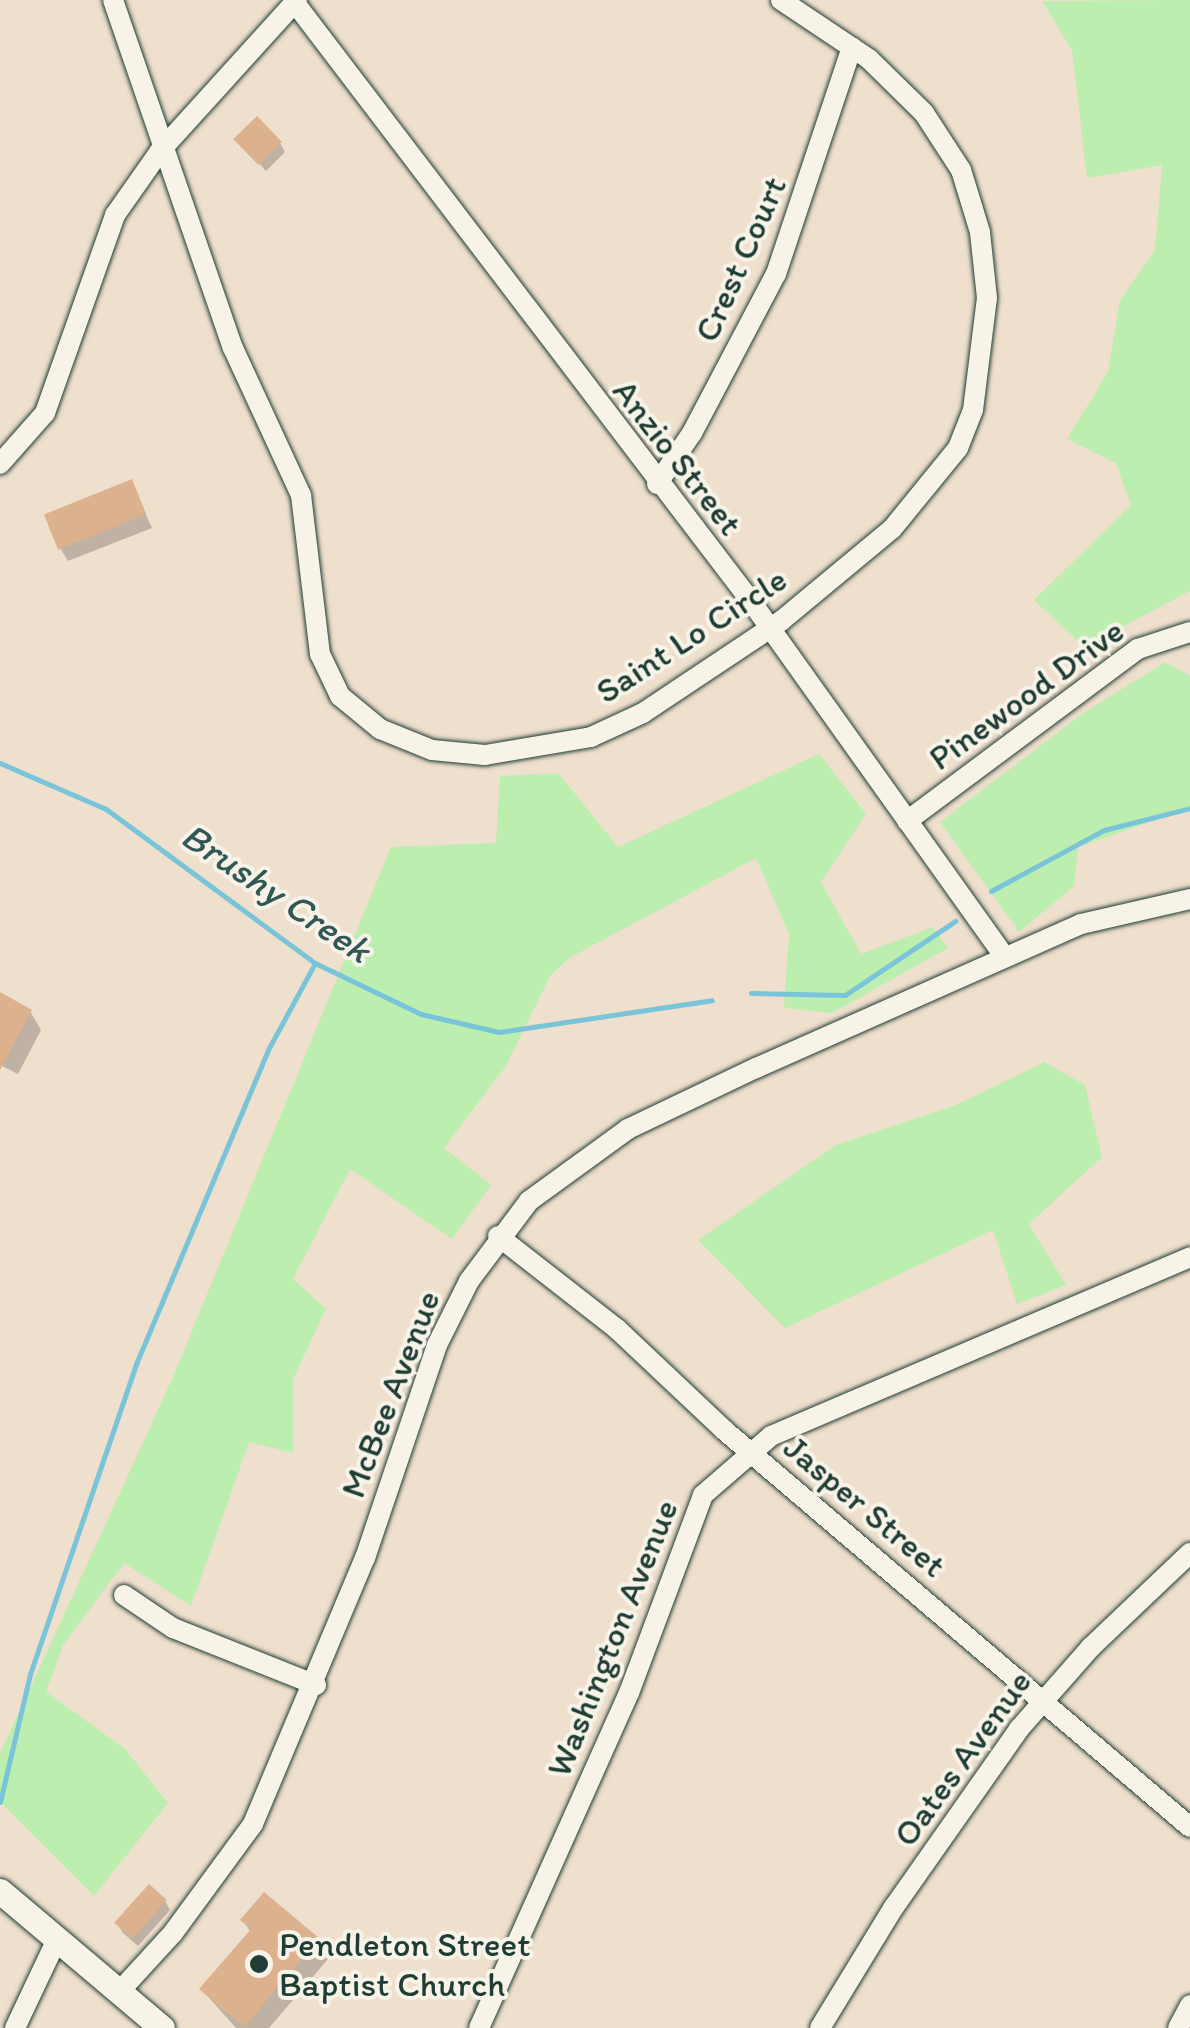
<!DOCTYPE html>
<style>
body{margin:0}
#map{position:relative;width:1190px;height:2028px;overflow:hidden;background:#efdfcd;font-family:Itim,sans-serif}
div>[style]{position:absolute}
.green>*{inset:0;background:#bbeeaf}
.shadow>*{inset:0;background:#0003}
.stream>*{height:5px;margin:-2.5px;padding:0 2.5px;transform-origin:2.5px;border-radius:2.5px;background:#79c4d9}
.building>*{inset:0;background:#dcb18d;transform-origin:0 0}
.roads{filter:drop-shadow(0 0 2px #1f3d34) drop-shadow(0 0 2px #1f3d34)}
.minor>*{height:20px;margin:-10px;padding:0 10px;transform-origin:10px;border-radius:10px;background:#f7f3e8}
.major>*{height:25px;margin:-12.5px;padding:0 12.5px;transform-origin:12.5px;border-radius:12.5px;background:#f7f3e8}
.dots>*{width:28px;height:28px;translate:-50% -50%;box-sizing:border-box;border:5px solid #f7f3e8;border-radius:50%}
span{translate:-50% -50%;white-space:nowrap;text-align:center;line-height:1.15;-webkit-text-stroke:8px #f7f3e8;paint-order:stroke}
.street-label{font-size:35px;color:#1f3d34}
.poi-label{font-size:35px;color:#1f3d34}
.left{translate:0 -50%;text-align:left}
.water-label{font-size:38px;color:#315855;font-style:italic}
</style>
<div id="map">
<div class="green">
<i style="clip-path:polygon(1190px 0,1190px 591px,1084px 647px,1034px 600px,1131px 505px,1116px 463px,1067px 439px,1108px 372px,1120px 300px,1155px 250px,1162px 165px,1087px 178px,1072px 51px,1042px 1px)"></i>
<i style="clip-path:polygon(1165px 662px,1190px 676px,1190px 808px,1078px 847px,1074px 886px,1019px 932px,940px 822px,1082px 714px)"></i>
<i style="clip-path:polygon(819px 754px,866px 814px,821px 882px,861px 954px,933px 927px,948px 948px,832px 1013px,784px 1008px,789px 934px,756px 858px,569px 958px,550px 976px,506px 1066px,444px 1148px,491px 1185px,452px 1239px,350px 1169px,293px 1279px,326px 1309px,293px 1379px,293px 1453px,249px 1442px,191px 1606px,124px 1563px,63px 1645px,46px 1692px,125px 1749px,168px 1803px,94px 1896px,0 1802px,0 1754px,173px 1377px,391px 847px,496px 843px,500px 776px,558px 773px,618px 847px)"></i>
<i style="clip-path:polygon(1044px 1062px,1085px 1085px,1102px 1157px,1029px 1224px,1066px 1285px,1017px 1304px,993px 1230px,785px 1328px,698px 1240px,836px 1145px,956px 1105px)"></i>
</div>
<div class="shadow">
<i style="clip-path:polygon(237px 139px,280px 143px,285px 152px,266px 171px)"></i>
<i style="clip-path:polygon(131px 482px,152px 528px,68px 561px,60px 548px)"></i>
<i style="clip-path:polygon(0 995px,30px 1011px,41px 1030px,18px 1074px,0 1065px)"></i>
<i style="clip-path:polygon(165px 1901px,170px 1910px,138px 1946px,123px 1933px,118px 1924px)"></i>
<i style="clip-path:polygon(243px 1920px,317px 1940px,328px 1959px,269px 2028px,236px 2028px,202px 1990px,251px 1933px)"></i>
</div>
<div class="stream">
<i style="left:0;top:763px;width:116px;rotate:23.5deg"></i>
<i style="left:106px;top:809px;width:260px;rotate:36.4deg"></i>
<i style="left:315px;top:963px;width:118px;rotate:25.7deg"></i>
<i style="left:421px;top:1014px;width:80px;rotate:13deg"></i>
<i style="left:499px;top:1032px;width:215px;rotate:-8.5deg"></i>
<i style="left:991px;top:891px;width:128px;rotate:-28.4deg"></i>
<i style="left:1104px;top:830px;width:89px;rotate:-14.3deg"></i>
<i style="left:751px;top:993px;width:94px;rotate:1.2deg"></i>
<i style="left:845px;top:995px;width:133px;rotate:-33.9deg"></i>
<i style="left:0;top:1802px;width:131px;rotate:-76.8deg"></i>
<i style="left:30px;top:1674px;width:328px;rotate:-71.1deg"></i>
<i style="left:136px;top:1364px;width:345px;rotate:-67.2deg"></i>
<i style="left:270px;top:1046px;width:94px;rotate:-61.5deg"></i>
</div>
<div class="building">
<i style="left:257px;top:116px;width:36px;height:33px;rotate:46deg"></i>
<i style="left:132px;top:479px;width:38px;height:95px;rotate:68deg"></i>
<i style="clip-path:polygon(0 992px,32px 1010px,0 1070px)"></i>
<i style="left:149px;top:1884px;width:24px;height:52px;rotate:42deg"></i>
<i style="clip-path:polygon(264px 1892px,319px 1938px,244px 2027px,199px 1989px,251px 1929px,240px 1920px)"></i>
</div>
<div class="roads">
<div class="minor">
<i style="left:113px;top:0;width:368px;rotate:71deg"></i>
<i style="left:233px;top:348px;width:162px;rotate:65.2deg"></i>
<i style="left:301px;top:495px;width:160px;rotate:83.2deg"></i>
<i style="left:320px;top:654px;width:47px;rotate:64.5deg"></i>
<i style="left:340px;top:696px;width:52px;rotate:39.5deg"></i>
<i style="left:380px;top:729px;width:56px;rotate:22deg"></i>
<i style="left:432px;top:750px;width:53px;rotate:5.4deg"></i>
<i style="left:485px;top:755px;width:108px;rotate:-9.6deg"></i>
<i style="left:591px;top:737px;width:57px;rotate:-24.8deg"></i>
<i style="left:643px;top:713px;width:166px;rotate:-33.7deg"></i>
<i style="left:781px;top:621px;width:144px;rotate:-39.7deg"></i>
<i style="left:892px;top:529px;width:104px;rotate:-50.8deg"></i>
<i style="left:958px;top:448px;width:41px;rotate:-68.5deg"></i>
<i style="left:973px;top:410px;width:113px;rotate:-82.9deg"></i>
<i style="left:987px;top:298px;width:66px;rotate:-96.1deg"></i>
<i style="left:980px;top:232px;width:65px;rotate:-107deg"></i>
<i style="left:961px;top:170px;width:68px;rotate:-123deg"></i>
<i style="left:924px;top:113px;width:77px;rotate:-135.5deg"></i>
<i style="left:869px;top:59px;width:106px;rotate:-146.2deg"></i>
<i style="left:295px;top:3px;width:756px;rotate:52.69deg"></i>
<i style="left:753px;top:604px;width:431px;rotate:54.5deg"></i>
<i style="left:0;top:464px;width:68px;rotate:-48.6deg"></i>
<i style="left:45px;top:413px;width:210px;rotate:-70.5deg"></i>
<i style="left:115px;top:215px;width:78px;rotate:-54.9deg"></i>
<i style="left:160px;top:151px;width:204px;rotate:-47.8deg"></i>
<i style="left:657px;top:484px;width:62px;rotate:-55.5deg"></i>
<i style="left:692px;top:433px;width:180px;rotate:-62.2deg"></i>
<i style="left:776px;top:274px;width:239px;rotate:-71.5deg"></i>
<i style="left:907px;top:821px;width:288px;rotate:-36.7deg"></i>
<i style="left:1138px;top:649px;width:55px;rotate:-18.1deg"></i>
<i style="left:498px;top:1236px;width:151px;rotate:38deg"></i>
<i style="left:617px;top:1329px;width:147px;rotate:43.3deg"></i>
<i style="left:724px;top:1430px;width:612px;rotate:40.43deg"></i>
<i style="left:124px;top:1595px;width:59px;rotate:34deg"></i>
<i style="left:173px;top:1628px;width:154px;rotate:21.7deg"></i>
<i style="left:119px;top:1992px;width:80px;rotate:-47.5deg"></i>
<i style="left:173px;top:1933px;width:135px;rotate:-53.7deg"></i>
<i style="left:253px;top:1824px;width:289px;rotate:-67.2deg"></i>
<i style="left:365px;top:1558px;width:225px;rotate:-71.3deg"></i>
<i style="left:437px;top:1345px;width:72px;rotate:-63.4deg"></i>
<i style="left:469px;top:1281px;width:100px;rotate:-53.1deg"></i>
<i style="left:529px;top:1201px;width:122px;rotate:-36deg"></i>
<i style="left:628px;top:1129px;width:142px;rotate:-25.5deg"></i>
<i style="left:756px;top:1068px;width:355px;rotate:-23.9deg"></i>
<i style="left:1081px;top:924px;width:112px;rotate:-12.9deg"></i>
<i style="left:15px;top:2028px;width:98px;rotate:-64.7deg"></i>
<i style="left:479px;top:2028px;width:367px;rotate:-65.9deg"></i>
<i style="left:629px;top:1693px;width:211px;rotate:-69.5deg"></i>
<i style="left:703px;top:1495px;width:90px;rotate:-40.9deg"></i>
<i style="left:771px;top:1436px;width:456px;rotate:-23.1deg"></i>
<i style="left:820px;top:2028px;width:142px;rotate:-58.6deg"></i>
<i style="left:894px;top:1907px;width:218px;rotate:-54.9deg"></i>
<i style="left:1019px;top:1729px;width:109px;rotate:-48.7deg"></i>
<i style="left:1091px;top:1647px;width:137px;rotate:-43.5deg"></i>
<i style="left:1178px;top:2028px;width:26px;rotate:-62deg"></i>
</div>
<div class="major">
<i style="left:0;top:1891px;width:212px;rotate:40.2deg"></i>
</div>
</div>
<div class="dots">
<i style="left:259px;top:1964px;background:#1f3d34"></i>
</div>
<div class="street-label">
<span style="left:740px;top:259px;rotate:-66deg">Crest Court</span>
<span style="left:678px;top:457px;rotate:52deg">Anzio Street</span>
<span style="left:691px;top:635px;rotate:-33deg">Saint Lo Circle</span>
<span style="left:1026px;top:694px;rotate:-36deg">Pinewood Drive</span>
<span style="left:390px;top:1394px;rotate:-69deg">McBee Avenue</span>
<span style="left:865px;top:1506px;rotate:40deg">Jasper Street</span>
<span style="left:612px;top:1638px;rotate:-68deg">Washington Avenue</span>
<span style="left:962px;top:1758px;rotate:-54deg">Oates Avenue</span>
</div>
<div class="poi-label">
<span class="left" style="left:279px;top:1964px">Pendleton Street<br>Baptist Church</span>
</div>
<div class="water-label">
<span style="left:276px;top:893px;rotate:34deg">Brushy Creek</span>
</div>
</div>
